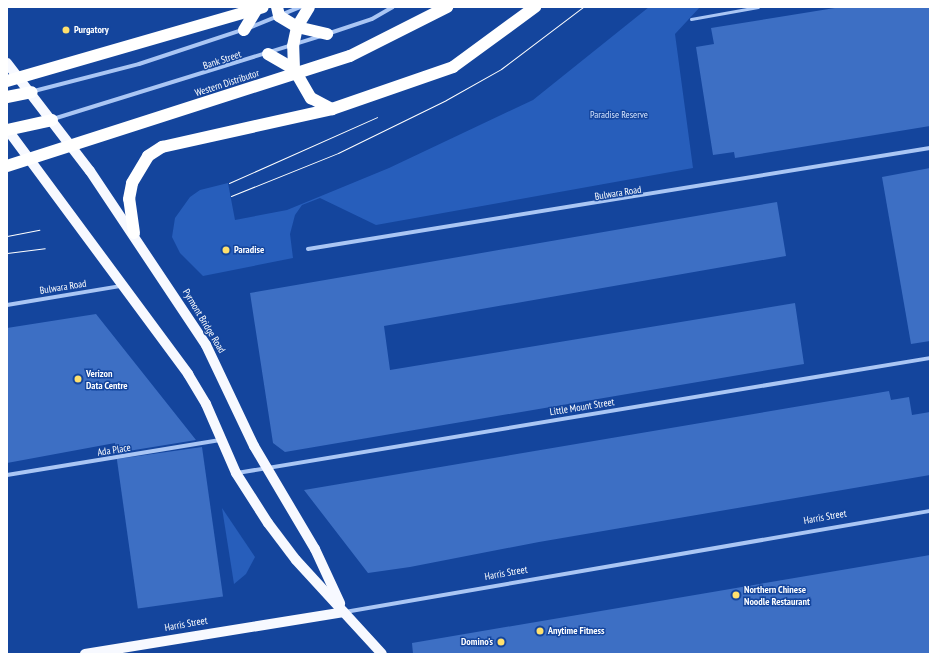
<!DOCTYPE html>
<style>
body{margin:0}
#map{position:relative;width:937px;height:661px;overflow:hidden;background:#14459d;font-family:"PT Sans Narrow",sans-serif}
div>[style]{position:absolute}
.green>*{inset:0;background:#275ebb}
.building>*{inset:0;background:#3d6fc4;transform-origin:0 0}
.lane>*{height:3px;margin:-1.5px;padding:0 1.5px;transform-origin:1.5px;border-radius:1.5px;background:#aac6f4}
.street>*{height:4px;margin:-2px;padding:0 2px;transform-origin:2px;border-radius:2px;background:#aac6f4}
.primary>*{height:10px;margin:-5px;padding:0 5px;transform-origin:5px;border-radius:5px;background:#f7f9ff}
.highway>*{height:12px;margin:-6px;padding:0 6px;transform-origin:6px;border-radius:6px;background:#fff}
.tram>*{height:1px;margin:-0.5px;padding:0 0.5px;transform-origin:0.5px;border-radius:0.5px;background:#fff}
.highway-bridge>*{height:12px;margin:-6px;padding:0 6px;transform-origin:6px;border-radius:6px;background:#fff}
.dots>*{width:11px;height:11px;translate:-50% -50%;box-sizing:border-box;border:2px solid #14459d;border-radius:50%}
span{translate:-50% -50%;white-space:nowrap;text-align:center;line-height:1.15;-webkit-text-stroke:3px #14459d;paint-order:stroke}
.poi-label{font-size:10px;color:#fff;font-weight:700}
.left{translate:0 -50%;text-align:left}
.right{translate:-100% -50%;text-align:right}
.street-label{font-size:10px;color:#fff}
.park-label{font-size:10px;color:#d3e3fd}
.frame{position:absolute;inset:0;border:8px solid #fff;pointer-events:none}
</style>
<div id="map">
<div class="green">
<i style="clip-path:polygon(649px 7px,700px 7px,675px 34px,693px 168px,376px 225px,320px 198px,302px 205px,295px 215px,290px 234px,293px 258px,203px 276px,180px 253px,172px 237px,175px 218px,190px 197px,200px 190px,228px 183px,235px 220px,287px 210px,389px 168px,533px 100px)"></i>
<i style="clip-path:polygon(222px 508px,255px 557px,246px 574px,234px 584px)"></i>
</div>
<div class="building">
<i style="clip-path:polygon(841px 7px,930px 7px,930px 126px,735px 158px,734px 152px,713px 155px,696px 47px,714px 44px,711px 28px)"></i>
<i style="clip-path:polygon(930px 168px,930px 341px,911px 344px,882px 177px)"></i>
<i style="clip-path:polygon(777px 202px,786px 256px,384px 326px,390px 370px,795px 303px,804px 364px,285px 452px,273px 443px,250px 293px)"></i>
<i style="clip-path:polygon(96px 314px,196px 440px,116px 453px,115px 443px,7px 463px,7px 328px)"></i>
<i style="clip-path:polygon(889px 391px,891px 400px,909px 397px,912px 415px,930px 412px,930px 475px,539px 542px,410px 567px,368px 573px,304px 490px)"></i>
<i style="left:202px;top:447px;width:151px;height:86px;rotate:82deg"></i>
<i style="clip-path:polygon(930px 555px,930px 654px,413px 654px,412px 643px)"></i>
</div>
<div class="lane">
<i style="left:691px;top:19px;width:68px;rotate:-10.2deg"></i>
</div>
<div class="street">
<i style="left:249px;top:28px;width:55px;rotate:-22.4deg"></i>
<i style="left:327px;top:34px;width:47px;rotate:-18.4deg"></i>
<i style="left:372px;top:19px;width:24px;rotate:-30deg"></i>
<i style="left:34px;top:91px;width:108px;rotate:-14.4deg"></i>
<i style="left:139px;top:64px;width:108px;rotate:-18.3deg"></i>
<i style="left:53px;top:119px;width:281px;rotate:-17.2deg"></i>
<i style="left:308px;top:249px;width:630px;rotate:-9.22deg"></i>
<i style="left:7px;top:305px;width:116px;rotate:-9.5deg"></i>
<i style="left:237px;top:473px;width:702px;rotate:-9.42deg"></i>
<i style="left:7px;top:475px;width:216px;rotate:-9.3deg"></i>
<i style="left:345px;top:612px;width:594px;rotate:-9.8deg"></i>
</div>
<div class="primary">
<i style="left:7px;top:63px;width:136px;rotate:52.5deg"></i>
<i style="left:90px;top:171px;width:209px;rotate:56.3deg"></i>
<i style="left:206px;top:345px;width:112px;rotate:64.6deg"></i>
<i style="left:254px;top:446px;width:120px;rotate:59.4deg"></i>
<i style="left:315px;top:549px;width:60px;rotate:65.2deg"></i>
<i style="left:7px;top:129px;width:305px;rotate:53.5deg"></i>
<i style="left:188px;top:374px;width:35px;rotate:59deg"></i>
<i style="left:206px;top:404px;width:75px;rotate:66.5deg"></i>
<i style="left:236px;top:473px;width:59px;rotate:57.4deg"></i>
<i style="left:268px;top:523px;width:46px;rotate:52.9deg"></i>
<i style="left:296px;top:560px;width:127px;rotate:47.5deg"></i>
<i style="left:85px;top:654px;width:262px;rotate:-9.2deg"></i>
</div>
<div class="highway">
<i style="left:277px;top:7px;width:9px;rotate:77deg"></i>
<i style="left:279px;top:16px;width:21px;rotate:31deg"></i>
<i style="left:297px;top:27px;width:31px;rotate:13deg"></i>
<i style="left:244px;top:30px;width:27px;rotate:-59deg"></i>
<i style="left:268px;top:54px;width:30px;rotate:30deg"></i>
<i style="left:294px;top:69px;width:34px;rotate:60deg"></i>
<i style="left:311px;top:98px;width:24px;rotate:28deg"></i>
<i style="left:294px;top:69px;width:23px;rotate:-92deg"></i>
<i style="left:293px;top:46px;width:19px;rotate:-78deg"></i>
<i style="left:297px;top:27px;width:23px;rotate:-59deg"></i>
<i style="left:7px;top:97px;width:25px;rotate:-11deg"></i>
<i style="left:7px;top:130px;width:46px;rotate:-12.5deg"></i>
<i style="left:134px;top:233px;width:34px;rotate:-98deg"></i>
<i style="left:129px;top:199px;width:16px;rotate:-79deg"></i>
<i style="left:132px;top:183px;width:31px;rotate:-59deg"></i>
<i style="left:148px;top:156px;width:17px;rotate:-33deg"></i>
<i style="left:162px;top:147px;width:174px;rotate:-12.6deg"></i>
<i style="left:332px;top:109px;width:128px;rotate:-19.1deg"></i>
<i style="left:453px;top:67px;width:102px;rotate:-36.2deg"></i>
</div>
<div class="tram">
<i style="left:229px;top:183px;width:162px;rotate:-24deg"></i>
<i style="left:231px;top:196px;width:115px;rotate:-21.9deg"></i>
<i style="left:338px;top:153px;width:120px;rotate:-26.1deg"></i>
<i style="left:446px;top:100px;width:63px;rotate:-29.4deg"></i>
<i style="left:501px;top:69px;width:103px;rotate:-37.1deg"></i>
<i style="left:7px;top:236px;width:33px;rotate:-11deg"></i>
<i style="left:7px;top:253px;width:38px;rotate:-7deg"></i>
</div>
<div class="highway-bridge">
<i style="left:7px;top:81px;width:266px;rotate:-16.1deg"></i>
<i style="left:7px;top:166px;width:360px;rotate:-17.8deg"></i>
<i style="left:350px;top:56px;width:109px;rotate:-26.8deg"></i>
</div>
<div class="dots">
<i style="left:66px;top:30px;background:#ffe06d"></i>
<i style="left:226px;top:250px;background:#ffe06d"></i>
<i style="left:78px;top:379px;background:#ffe06d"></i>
<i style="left:736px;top:595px;background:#ffe06d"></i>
<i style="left:540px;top:631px;background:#ffe06d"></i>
<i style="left:501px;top:642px;background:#ffe06d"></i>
</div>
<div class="poi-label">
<span class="left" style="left:74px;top:30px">Purgatory</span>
<span class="left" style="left:234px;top:250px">Paradise</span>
<span class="left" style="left:86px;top:379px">Verizon<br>Data Centre</span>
<span class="left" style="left:744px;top:595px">Northern Chinese<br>Noodle Restaurant</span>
<span class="left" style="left:548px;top:631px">Anytime Fitness</span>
<span class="right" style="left:493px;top:642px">Domino's</span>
</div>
<div class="street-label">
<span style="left:222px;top:60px;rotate:-18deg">Bank Street</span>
<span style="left:227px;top:83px;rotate:-18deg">Western Distributor</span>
<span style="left:618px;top:193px;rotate:-9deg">Bulwara Road</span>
<span style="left:63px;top:287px;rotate:-9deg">Bulwara Road</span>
<span style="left:204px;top:321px;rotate:59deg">Pyrmont Bridge Road</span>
<span style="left:582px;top:407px;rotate:-9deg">Little Mount Street</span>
<span style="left:114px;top:450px;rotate:-9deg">Ada Place</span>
<span style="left:825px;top:517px;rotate:-10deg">Harris Street</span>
<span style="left:506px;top:573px;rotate:-10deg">Harris Street</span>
<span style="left:186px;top:624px;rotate:-10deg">Harris Street</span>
</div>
<div class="park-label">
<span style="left:619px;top:115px">Paradise Reserve</span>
</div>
<div class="frame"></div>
</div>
